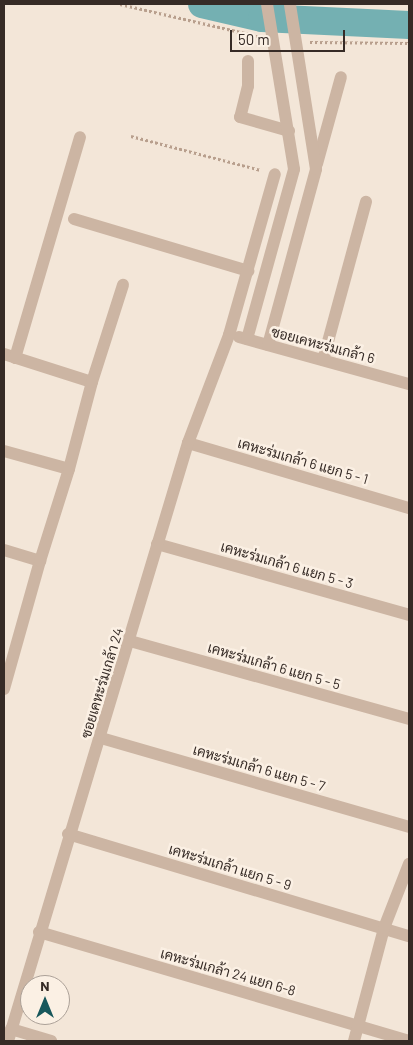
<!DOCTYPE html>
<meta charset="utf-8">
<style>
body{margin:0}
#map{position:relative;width:413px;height:1045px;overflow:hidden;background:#f3e6d8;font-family:Barlow,Sarabun,sans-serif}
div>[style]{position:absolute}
.river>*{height:28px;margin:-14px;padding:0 14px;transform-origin:14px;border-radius:14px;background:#74b0b2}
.path>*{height:2.5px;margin-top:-1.25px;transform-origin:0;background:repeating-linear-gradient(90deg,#b89f8d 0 2.5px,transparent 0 5px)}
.minor>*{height:12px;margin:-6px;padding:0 6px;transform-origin:6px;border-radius:6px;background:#ccb5a3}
span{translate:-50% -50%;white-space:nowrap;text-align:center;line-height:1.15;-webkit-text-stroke:5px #fbf0e4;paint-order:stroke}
.street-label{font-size:14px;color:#362b26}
.frame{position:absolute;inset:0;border:5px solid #362b26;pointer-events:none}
.north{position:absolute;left:20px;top:975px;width:50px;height:50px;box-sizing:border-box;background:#fbf0e4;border:1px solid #aca198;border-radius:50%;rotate:0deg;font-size:14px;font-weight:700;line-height:20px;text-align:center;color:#362b26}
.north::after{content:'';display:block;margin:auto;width:18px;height:22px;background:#18575b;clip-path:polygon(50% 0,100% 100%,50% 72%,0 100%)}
.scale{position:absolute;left:230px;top:30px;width:115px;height:22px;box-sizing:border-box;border:2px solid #362b26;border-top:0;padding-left:6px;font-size:15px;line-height:18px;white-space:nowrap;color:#362b26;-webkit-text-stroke:4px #fbf0e4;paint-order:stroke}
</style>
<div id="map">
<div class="river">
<i style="left:202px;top:4px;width:62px;rotate:13.1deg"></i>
<i style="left:262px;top:18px;width:147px;rotate:2.7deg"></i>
</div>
<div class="path">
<i style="left:120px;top:4px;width:142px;rotate:13.1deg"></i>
<i style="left:310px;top:42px;width:99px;rotate:0.6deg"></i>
<i style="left:131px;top:136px;width:134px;rotate:14.7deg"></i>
</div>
<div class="minor">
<i style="left:248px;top:61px;width:25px;rotate:90deg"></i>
<i style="left:248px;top:86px;width:32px;rotate:104deg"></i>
<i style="left:240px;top:117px;width:51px;rotate:15.9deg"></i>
<i style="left:317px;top:164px;width:90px;rotate:-74.6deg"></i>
<i style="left:74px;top:219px;width:182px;rotate:16.6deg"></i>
<i style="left:239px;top:337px;width:176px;rotate:15.5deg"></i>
<i style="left:247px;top:339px;width:176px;rotate:-74.5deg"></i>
<i style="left:294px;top:169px;width:167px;rotate:-99.3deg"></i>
<i style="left:268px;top:345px;width:182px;rotate:-74.7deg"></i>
<i style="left:316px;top:169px;width:167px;rotate:-99deg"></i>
<i style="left:4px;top:354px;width:92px;rotate:17.7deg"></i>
<i style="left:15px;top:358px;width:230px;rotate:-73.6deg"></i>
<i style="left:323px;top:360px;width:164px;rotate:-74.8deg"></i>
<i style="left:188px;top:443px;width:230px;rotate:16.4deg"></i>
<i style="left:4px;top:451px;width:67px;rotate:15.5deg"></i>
<i style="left:157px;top:544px;width:262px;rotate:15.7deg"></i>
<i style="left:4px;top:550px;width:38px;rotate:17deg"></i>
<i style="left:130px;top:641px;width:290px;rotate:15.6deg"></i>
<i style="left:4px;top:689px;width:133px;rotate:-74.3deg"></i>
<i style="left:40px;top:561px;width:96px;rotate:-72.5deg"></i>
<i style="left:69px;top:469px;width:90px;rotate:-75.2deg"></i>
<i style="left:92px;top:382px;width:102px;rotate:-72.3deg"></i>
<i style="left:101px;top:738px;width:321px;rotate:16.1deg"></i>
<i style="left:68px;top:834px;width:356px;rotate:16.7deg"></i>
<i style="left:39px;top:932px;width:386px;rotate:16.4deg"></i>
<i style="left:11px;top:1029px;width:42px;rotate:16.7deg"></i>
<i style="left:8px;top:1041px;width:625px;rotate:-73.25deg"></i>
<i style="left:188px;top:443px;width:116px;rotate:-69.2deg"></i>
<i style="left:229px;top:335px;width:167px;rotate:-74.1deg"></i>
<i style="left:354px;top:1041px;width:117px;rotate:-75.1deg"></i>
<i style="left:384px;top:928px;width:69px;rotate:-68.7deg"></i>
</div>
<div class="street-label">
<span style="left:323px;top:345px;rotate:15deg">ซอยเคหะร่มเกล้า 6</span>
<span style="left:303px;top:461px;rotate:16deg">เคหะร่มเกล้า 6 แยก 5 - 1</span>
<span style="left:287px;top:565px;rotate:16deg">เคหะร่มเกล้า 6 แยก 5 - 3</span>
<span style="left:274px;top:666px;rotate:16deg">เคหะร่มเกล้า 6 แยก 5 - 5</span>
<span style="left:102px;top:683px;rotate:-73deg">ซอยเคหะร่มเกล้า 24</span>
<span style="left:259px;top:768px;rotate:16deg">เคหะร่มเกล้า 6 แยก 5 - 7</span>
<span style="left:230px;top:867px;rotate:17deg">เคหะร่มเกล้า แยก 5 - 9</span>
<span style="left:228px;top:972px;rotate:16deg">เคหะร่มเกล้า 24 แยก 6-8</span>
</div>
<div class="frame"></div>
<div class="north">N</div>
<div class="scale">50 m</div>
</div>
